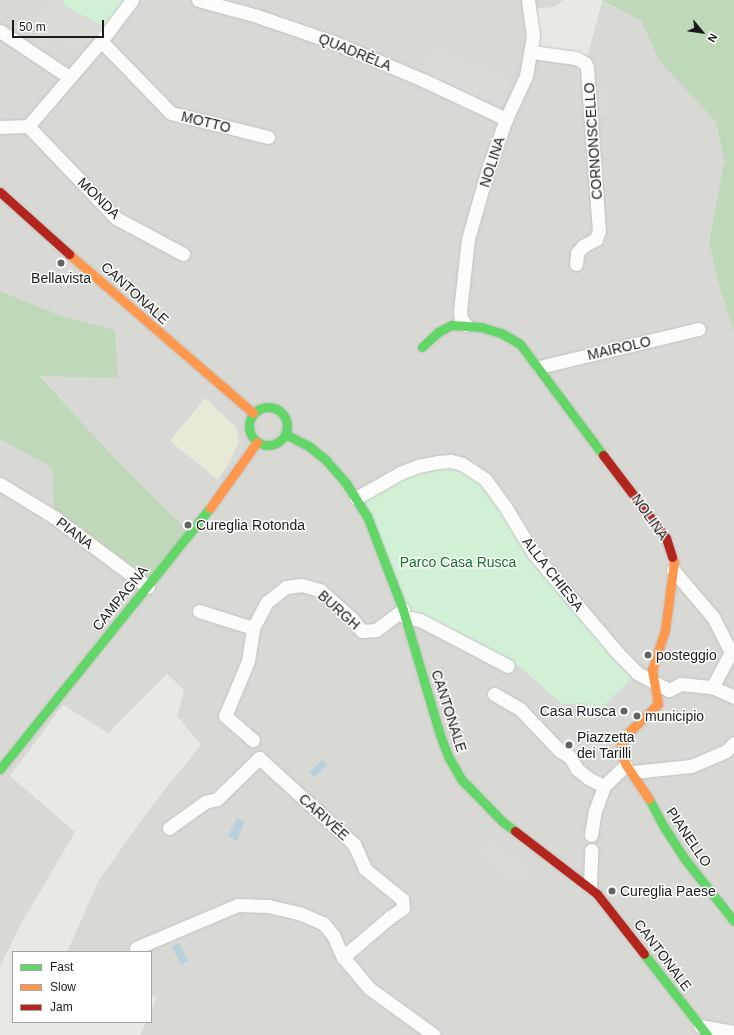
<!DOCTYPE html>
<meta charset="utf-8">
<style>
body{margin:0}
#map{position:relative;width:734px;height:1035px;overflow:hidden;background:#e9e9e4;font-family:Arial,sans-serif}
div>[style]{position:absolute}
.residential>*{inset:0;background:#d8d8d5}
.farmland>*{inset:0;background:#e6ead7}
.forest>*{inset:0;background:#c0d8ba}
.park>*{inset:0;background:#d2f0d6}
.parking>*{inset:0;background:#dadad7;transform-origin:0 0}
.plaza>*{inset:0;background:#e0dfe3}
.water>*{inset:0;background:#b8d0dc;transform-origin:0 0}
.roads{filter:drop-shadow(0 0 1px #c2c2c0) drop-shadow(0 0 1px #c2c2c0)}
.street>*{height:13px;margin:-6.5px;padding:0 6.5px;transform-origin:6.5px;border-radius:6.5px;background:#fcfcfb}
.fast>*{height:9px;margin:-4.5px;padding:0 4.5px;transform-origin:4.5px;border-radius:4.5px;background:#63d668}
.fast>.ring{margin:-4.5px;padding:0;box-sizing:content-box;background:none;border:9px solid #63d668;border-radius:50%}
.slow>*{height:9px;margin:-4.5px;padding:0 4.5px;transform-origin:4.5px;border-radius:4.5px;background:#ff974d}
.jam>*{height:9px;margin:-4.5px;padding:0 4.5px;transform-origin:4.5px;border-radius:4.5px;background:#b3261e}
.dots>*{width:11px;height:11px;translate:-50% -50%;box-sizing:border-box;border:2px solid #fff;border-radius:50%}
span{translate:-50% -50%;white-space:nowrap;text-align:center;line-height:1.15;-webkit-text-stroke:3px #fff;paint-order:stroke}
.street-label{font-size:14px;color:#1b1b1b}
.poi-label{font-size:14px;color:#1b1b1b}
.left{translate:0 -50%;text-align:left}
.right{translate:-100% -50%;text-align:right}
.park-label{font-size:14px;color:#107326}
.legend{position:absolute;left:12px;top:951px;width:140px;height:72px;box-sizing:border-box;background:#fff;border:1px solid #a4a4a4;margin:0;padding:5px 7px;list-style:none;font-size:12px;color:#1b1b1b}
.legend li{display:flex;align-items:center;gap:8px;height:20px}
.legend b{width:20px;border:1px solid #a4a4a4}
.north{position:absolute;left:682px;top:12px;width:40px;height:40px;-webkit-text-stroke:3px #fff;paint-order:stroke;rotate:119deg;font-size:11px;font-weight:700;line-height:16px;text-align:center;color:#1b1b1b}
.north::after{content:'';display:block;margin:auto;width:14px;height:18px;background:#1b1b1b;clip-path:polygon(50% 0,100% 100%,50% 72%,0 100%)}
.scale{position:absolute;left:12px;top:20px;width:92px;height:18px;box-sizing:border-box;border:2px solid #1b1b1b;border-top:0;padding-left:5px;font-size:12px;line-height:14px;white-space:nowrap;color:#1b1b1b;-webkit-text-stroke:3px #fff;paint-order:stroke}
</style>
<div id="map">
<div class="residential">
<i style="clip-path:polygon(0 0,563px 0,555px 7px,529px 9px,532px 51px,586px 62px,602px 1px,641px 21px,659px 61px,716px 122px,724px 160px,709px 242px,720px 290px,734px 332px,734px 1035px,140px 1035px,146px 1022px,151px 1022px,151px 1011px,157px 998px,151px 995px,151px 952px,67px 952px,99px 880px,154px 803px,201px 745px,177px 716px,184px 690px,167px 674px,108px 733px,63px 705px,10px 776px,75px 832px,21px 924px,0 967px,0 439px,52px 468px,54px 517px,112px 455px,40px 375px,115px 330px,59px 315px,0 291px)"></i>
</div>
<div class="farmland">
<i style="clip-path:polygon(205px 398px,236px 427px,239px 441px,231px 459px,218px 480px,170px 441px)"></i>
</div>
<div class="forest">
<i style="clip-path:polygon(601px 0,734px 0,734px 332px,720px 290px,709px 242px,724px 160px,716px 122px,659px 61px,641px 21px)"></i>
<i style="clip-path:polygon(0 291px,59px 315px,115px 330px,118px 378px,40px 376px,112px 455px,191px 534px,148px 587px,54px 517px,52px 468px,0 439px)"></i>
</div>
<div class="park">
<i style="clip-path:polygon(53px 0,132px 0,101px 41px,66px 14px)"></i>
<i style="clip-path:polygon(438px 462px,473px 470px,534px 554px,637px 673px,597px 712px,585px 703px,562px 704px,520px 667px,405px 617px,356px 498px)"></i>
</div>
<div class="parking">
<i style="clip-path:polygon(49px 0,64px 0,63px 5px,100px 24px,101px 28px,86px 45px,71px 51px,58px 39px,47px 46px,42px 44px,38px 28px,33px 25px)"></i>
<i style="clip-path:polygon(434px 45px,513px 82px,503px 104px,495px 107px,421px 73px)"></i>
<i style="left:599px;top:88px;width:9px;height:26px"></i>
<i style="left:491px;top:841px;width:49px;height:19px;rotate:35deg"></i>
</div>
<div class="plaza">
<i style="clip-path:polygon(570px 737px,584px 752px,584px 753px,570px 757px,556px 747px)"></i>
</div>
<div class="water">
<i style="left:322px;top:760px;width:7px;height:18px;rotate:45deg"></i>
<i style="clip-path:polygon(237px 818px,244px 822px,237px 841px,228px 836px)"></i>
<i style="left:179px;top:943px;width:20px;height:8px;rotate:63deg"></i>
</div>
<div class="roads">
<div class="street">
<i style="left:198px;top:0;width:58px;rotate:15deg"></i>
<i style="left:254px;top:15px;width:83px;rotate:18.9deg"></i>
<i style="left:333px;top:42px;width:98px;rotate:22.9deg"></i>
<i style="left:423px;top:80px;width:92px;rotate:25.2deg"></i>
<i style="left:0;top:31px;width:83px;rotate:33.7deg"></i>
<i style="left:101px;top:41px;width:100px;rotate:45.8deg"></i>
<i style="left:171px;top:113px;width:100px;rotate:13.9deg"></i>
<i style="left:532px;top:52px;width:44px;rotate:7.8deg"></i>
<i style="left:576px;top:58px;width:10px;rotate:29deg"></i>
<i style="left:585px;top:63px;width:5px;rotate:68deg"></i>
<i style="left:587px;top:68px;width:163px;rotate:85.8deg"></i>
<i style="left:599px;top:231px;width:9px;rotate:111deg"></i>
<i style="left:596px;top:239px;width:15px;rotate:152deg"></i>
<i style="left:583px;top:246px;width:9px;rotate:131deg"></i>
<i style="left:577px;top:253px;width:11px;rotate:95deg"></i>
<i style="left:28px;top:126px;width:127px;rotate:46.3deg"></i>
<i style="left:116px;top:218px;width:76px;rotate:28.2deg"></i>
<i style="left:0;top:127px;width:28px;rotate:-2deg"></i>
<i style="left:28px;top:126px;width:112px;rotate:-49.3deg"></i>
<i style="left:101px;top:41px;width:51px;rotate:-52.9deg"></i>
<i style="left:466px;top:325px;width:8px;rotate:-130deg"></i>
<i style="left:461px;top:319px;width:8px;rotate:-97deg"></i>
<i style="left:460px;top:311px;width:72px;rotate:-83.7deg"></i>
<i style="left:468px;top:239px;width:73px;rotate:-74.1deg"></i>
<i style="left:488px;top:169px;width:53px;rotate:-70.2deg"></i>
<i style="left:506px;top:119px;width:47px;rotate:-65.1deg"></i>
<i style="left:526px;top:76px;width:41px;rotate:-80.1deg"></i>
<i style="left:533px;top:36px;width:36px;rotate:-98deg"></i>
<i style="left:539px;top:367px;width:164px;rotate:-13.4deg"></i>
<i style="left:0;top:484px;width:63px;rotate:31.4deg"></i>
<i style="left:54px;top:517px;width:117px;rotate:36.7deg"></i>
<i style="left:356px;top:498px;width:51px;rotate:-29.6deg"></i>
<i style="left:400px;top:473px;width:19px;rotate:-21deg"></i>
<i style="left:418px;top:466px;width:20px;rotate:-11deg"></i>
<i style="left:438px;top:462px;width:13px;rotate:-4deg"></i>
<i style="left:451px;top:461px;width:11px;rotate:15deg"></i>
<i style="left:462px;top:464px;width:27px;rotate:33deg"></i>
<i style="left:485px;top:479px;width:32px;rotate:54deg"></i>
<i style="left:504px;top:505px;width:57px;rotate:58.5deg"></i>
<i style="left:534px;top:554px;width:127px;rotate:49.8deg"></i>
<i style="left:616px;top:651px;width:30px;rotate:46deg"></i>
<i style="left:637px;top:673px;width:36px;rotate:28deg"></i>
<i style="left:669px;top:690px;width:13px;rotate:-27deg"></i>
<i style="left:681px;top:684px;width:31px;rotate:6deg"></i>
<i style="left:712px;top:687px;width:24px;rotate:24deg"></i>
<i style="left:673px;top:570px;width:62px;rotate:49.6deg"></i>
<i style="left:713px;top:617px;width:39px;rotate:63deg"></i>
<i style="left:731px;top:652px;width:40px;rotate:118deg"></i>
<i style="left:199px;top:611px;width:57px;rotate:17.5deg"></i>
<i style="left:405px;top:617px;width:15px;rotate:11deg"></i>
<i style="left:420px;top:620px;width:99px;rotate:27.6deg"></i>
<i style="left:494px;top:694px;width:30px;rotate:30deg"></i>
<i style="left:520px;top:709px;width:58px;rotate:46.4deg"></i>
<i style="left:560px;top:751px;width:12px;rotate:31deg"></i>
<i style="left:570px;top:757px;width:14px;rotate:60deg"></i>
<i style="left:577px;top:769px;width:14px;rotate:39deg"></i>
<i style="left:588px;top:778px;width:18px;rotate:27deg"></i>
<i style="left:253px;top:740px;width:37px;rotate:-139deg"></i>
<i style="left:225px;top:716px;width:60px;rotate:-67.3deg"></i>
<i style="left:248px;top:661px;width:33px;rotate:-81deg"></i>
<i style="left:253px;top:628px;width:30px;rotate:-62deg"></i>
<i style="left:267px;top:602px;width:24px;rotate:-38deg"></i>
<i style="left:286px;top:587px;width:16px;rotate:-7deg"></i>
<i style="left:302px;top:585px;width:19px;rotate:16deg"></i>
<i style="left:320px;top:590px;width:42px;rotate:42.1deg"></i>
<i style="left:351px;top:618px;width:17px;rotate:50deg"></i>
<i style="left:362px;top:631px;width:14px;rotate:-4deg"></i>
<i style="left:376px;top:630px;width:34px;rotate:-37deg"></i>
<i style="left:633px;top:772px;width:58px;rotate:-5.9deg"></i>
<i style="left:691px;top:766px;width:38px;rotate:-23deg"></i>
<i style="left:726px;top:751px;width:11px;rotate:-45deg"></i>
<i style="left:169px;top:828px;width:44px;rotate:-35.8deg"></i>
<i style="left:205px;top:802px;width:12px;rotate:-14deg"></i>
<i style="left:217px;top:799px;width:59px;rotate:-44.3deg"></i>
<i style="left:259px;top:758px;width:128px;rotate:42.2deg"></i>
<i style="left:354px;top:844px;width:27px;rotate:66deg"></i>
<i style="left:365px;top:869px;width:48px;rotate:39deg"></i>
<i style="left:402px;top:899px;width:9px;rotate:84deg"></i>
<i style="left:403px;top:908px;width:16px;rotate:145deg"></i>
<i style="left:390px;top:917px;width:62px;rotate:139.6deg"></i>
<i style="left:591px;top:835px;width:24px;rotate:-81deg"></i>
<i style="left:595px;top:811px;width:27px;rotate:-70deg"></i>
<i style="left:604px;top:786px;width:30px;rotate:-44deg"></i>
<i style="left:590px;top:887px;width:37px;rotate:-88deg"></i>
<i style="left:136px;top:948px;width:111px;rotate:-22.9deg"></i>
<i style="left:238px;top:905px;width:30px;rotate:2deg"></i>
<i style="left:268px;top:906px;width:32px;rotate:13deg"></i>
<i style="left:299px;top:913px;width:26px;rotate:23deg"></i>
<i style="left:323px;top:923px;width:16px;rotate:50deg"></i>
<i style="left:333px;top:935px;width:24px;rotate:66deg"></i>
<i style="left:343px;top:957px;width:40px;rotate:50deg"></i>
<i style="left:369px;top:988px;width:80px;rotate:35.9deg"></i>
<i style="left:700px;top:1026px;width:35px;rotate:10deg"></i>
</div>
<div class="fast">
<i style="left:422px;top:347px;width:22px;rotate:-43deg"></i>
<i style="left:438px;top:332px;width:16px;rotate:-27deg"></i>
<i style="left:452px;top:325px;width:29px;rotate:4deg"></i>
<i style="left:481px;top:327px;width:21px;rotate:17deg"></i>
<i style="left:501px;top:333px;width:22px;rotate:30deg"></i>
<i style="left:520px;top:344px;width:139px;rotate:53.2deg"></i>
<i class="ring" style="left:249px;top:407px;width:29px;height:29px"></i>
<i style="left:285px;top:434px;width:28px;rotate:27deg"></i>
<i style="left:310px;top:447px;width:19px;rotate:39deg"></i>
<i style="left:325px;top:459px;width:32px;rotate:49deg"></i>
<i style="left:346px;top:483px;width:39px;rotate:58deg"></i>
<i style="left:367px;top:516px;width:101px;rotate:69deg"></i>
<i style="left:403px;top:610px;width:130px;rotate:73.5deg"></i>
<i style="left:440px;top:735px;width:25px;rotate:69deg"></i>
<i style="left:449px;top:758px;width:24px;rotate:60deg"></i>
<i style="left:461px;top:779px;width:60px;rotate:45.7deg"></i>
<i style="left:503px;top:822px;width:15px;rotate:37deg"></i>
<i style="left:0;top:769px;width:335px;rotate:-51.2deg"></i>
<i style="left:649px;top:799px;width:32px;rotate:62deg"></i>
<i style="left:664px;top:827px;width:37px;rotate:57deg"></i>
<i style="left:684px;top:858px;width:80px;rotate:51.6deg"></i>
<i style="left:644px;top:954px;width:103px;rotate:52.1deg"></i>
</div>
<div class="slow">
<i style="left:69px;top:254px;width:243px;rotate:40.8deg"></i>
<i style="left:210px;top:508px;width:81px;rotate:-54.5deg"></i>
<i style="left:649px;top:799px;width:41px;rotate:-124.1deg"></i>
<i style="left:626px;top:765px;width:11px;rotate:-112deg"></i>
<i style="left:622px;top:755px;width:10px;rotate:-96deg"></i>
<i style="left:621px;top:745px;width:14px;rotate:-60deg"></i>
<i style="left:628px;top:733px;width:42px;rotate:-44deg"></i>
<i style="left:658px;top:704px;width:35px;rotate:-100deg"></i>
<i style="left:652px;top:670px;width:42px;rotate:-72deg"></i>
<i style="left:665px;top:630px;width:69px;rotate:-82.5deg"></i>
<i style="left:674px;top:562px;width:5px;rotate:-112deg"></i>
</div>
<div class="jam">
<i style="left:0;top:192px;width:93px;rotate:41.9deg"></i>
<i style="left:603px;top:455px;width:104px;rotate:52.8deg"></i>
<i style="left:666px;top:538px;width:20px;rotate:72deg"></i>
<i style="left:515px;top:831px;width:103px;rotate:37.5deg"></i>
<i style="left:597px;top:894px;width:76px;rotate:51.9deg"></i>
</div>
</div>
<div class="dots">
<i style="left:61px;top:263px;background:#636361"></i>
<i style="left:188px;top:525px;background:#636361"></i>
<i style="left:648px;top:655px;background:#636361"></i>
<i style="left:624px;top:711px;background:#636361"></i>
<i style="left:637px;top:716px;background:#636361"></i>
<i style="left:569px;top:745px;background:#636361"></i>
<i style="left:612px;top:891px;background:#636361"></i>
</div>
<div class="street-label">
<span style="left:355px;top:52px;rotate:22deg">QUADRÈLA</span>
<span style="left:206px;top:122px;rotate:14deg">MOTTO</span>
<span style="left:593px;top:141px;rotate:-94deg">CORNONSCELLO</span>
<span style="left:492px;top:162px;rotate:-72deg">NOLINA</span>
<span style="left:99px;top:198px;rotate:44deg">MONDA</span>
<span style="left:135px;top:293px;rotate:42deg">CANTONALE</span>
<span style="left:619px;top:348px;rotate:-13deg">MAIROLO</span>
<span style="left:650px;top:517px;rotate:55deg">NOLINA</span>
<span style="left:75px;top:533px;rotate:37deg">PIANA</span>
<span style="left:553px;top:574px;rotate:52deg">ALLA CHIESA</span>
<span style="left:120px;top:598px;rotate:-51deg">CAMPAGNA</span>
<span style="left:339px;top:610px;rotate:42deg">BURGH</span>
<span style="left:449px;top:711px;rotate:72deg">CANTONALE</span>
<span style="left:324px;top:817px;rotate:42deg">CARIVÉE</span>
<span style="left:689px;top:837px;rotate:56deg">PIANELLO</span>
<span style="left:663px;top:955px;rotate:53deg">CANTONALE</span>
</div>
<div class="poi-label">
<span style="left:61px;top:278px">Bellavista</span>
<span class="left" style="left:196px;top:525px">Cureglia Rotonda</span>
<span class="left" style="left:656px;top:655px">posteggio</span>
<span class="right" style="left:616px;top:711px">Casa Rusca</span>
<span class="left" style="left:645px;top:716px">municipio</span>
<span class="left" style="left:577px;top:745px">Piazzetta<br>dei Tarilli</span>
<span class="left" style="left:620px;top:891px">Cureglia Paese</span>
</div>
<div class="park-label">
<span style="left:458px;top:562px">Parco Casa Rusca</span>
</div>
<ul class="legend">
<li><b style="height:5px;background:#63d668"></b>Fast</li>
<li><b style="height:5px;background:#ff974d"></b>Slow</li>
<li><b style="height:5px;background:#b3261e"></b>Jam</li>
</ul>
<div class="north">N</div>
<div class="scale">50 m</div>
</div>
